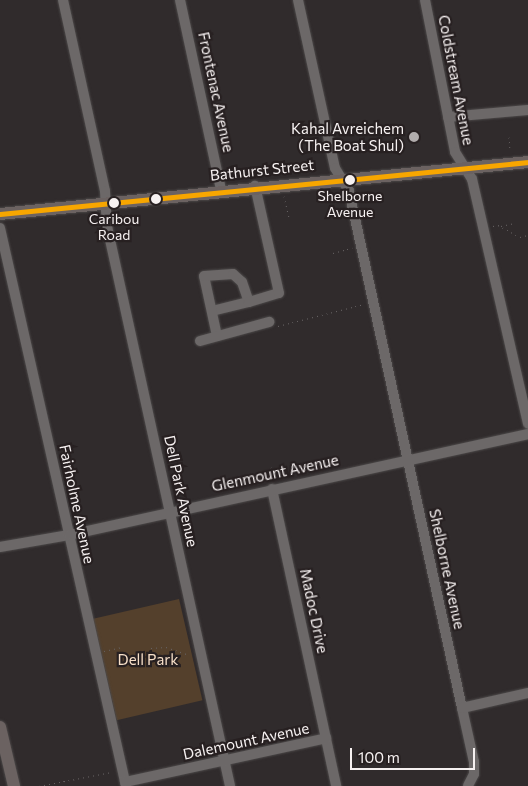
<!DOCTYPE html>
<style>
body{margin:0}
#map{position:relative;width:528px;height:786px;overflow:hidden;background:#302b2c;font-family:Commissioner,sans-serif}
div>[style]{position:absolute}
.green>*{inset:0;background:#54402c;transform-origin:0 0}
.path>*{height:1px;margin-top:-0.5px;transform-origin:0;background:repeating-linear-gradient(90deg,#666263 0 1px,transparent 0 5px)}
.roads{filter:drop-shadow(0 0 1px #4c4949) drop-shadow(0 0 1px #4c4949)}
.minor>*{height:10px;margin:-5px;padding:0 5px;transform-origin:5px;border-radius:5px;background:#6c6868}
.major>*{height:12px;margin:-6px;padding:0 6px;transform-origin:6px;border-radius:6px;background:#6b6261}
.bus-1>*{height:5px;margin:-2.5px;padding:0 2.5px;transform-origin:2.5px;border-radius:2.5px;background:#f7a600}
.dots>*{width:14px;height:14px;translate:-50% -50%;box-sizing:border-box;border:2px solid #272021;border-radius:50%}
span{translate:-50% -50%;white-space:nowrap;text-align:center;line-height:1.15;-webkit-text-stroke:4.5px #272021;paint-order:stroke}
.bus-label{font-size:14px;color:#f6f1f1}
.street-label{font-size:15px;color:#f6f1f1}
.poi-label{font-size:15px;color:#f6f1f1}
.right{translate:-100% -50%;text-align:right}
.park-label{font-size:15px;color:#f7dfc8}
.scale{position:absolute;left:350px;top:748px;width:125px;height:22px;box-sizing:border-box;border:2px solid #f6f1f1;border-top:0;padding-left:6px;font-size:15px;line-height:18px;white-space:nowrap;color:#f6f1f1;-webkit-text-stroke:4px #272021;paint-order:stroke}
</style>
<div id="map">
<div class="green">
<i style="left:179px;top:599px;width:104px;height:88px;rotate:77deg"></i>
</div>
<div class="path">
<i style="left:509px;top:137px;width:14px;rotate:86deg"></i>
<i style="left:284px;top:196px;width:22px;rotate:77deg"></i>
<i style="left:493px;top:226px;width:5px;rotate:-11deg"></i>
<i style="left:498px;top:225px;width:25px;rotate:29deg"></i>
<i style="left:520px;top:237px;width:8px;rotate:-14deg"></i>
<i style="left:501px;top:226px;width:14px;rotate:-12deg"></i>
<i style="left:333px;top:253px;width:20px;rotate:-15deg"></i>
<i style="left:278px;top:326px;width:89px;rotate:-14.3deg"></i>
<i style="left:271px;top:467px;width:12px;rotate:76deg"></i>
<i style="left:151px;top:648px;width:15px;rotate:-4deg"></i>
<i style="left:166px;top:647px;width:24px;rotate:19deg"></i>
<i style="left:104px;top:651px;width:19px;rotate:-12deg"></i>
<i style="left:39px;top:786px;width:74px;rotate:-10.9deg"></i>
</div>
<div class="roads">
<div class="minor">
<i style="left:63px;top:0;width:196px;rotate:77.6deg"></i>
<i style="left:105px;top:191px;width:35px;rotate:87deg"></i>
<i style="left:107px;top:226px;width:573px;rotate:77.61deg"></i>
<i style="left:180px;top:0;width:194px;rotate:77.8deg"></i>
<i style="left:298px;top:0;width:172px;rotate:77.6deg"></i>
<i style="left:335px;top:168px;width:27px;rotate:59deg"></i>
<i style="left:349px;top:191px;width:529px;rotate:77.67deg"></i>
<i style="left:462px;top:708px;width:55px;rotate:77.5deg"></i>
<i style="left:474px;top:762px;width:12px;rotate:90deg"></i>
<i style="left:474px;top:774px;width:13px;rotate:117deg"></i>
<i style="left:425px;top:0;width:155px;rotate:78.8deg"></i>
<i style="left:455px;top:152px;width:32px;rotate:58deg"></i>
<i style="left:472px;top:179px;width:251px;rotate:77.1deg"></i>
<i style="left:448px;top:117px;width:80px;rotate:-5deg"></i>
<i style="left:0;top:228px;width:572px;rotate:77.28deg"></i>
<i style="left:212px;top:311px;width:38px;rotate:-14deg"></i>
<i style="left:217px;top:336px;width:61px;rotate:-102.2deg"></i>
<i style="left:204px;top:276px;width:29px;rotate:-4deg"></i>
<i style="left:233px;top:274px;width:12px;rotate:42deg"></i>
<i style="left:242px;top:282px;width:21px;rotate:71deg"></i>
<i style="left:249px;top:302px;width:31px;rotate:-17deg"></i>
<i style="left:279px;top:293px;width:110px;rotate:-102.6deg"></i>
<i style="left:200px;top:341px;width:72px;rotate:-15.4deg"></i>
<i style="left:272px;top:489px;width:304px;rotate:77.8deg"></i>
<i style="left:0;top:547px;width:70px;rotate:-9.9deg"></i>
<i style="left:69px;top:535px;width:470px;rotate:-12.4deg"></i>
<i style="left:462px;top:708px;width:68px;rotate:-12.8deg"></i>
<i style="left:125px;top:782px;width:206px;rotate:-12.3deg"></i>
</div>
<div class="major">
<i style="left:0;top:214px;width:531px;rotate:-5.62deg"></i>
<i style="left:0;top:727px;width:61px;rotate:76.7deg"></i>
</div>
</div>
<div class="bus-1">
<i style="left:0;top:214px;width:531px;rotate:-5.62deg"></i>
</div>
<div class="dots">
<i style="left:414px;top:137px;background:#b1acac"></i>
<i style="left:350px;top:180px;background:#f6f1f1"></i>
<i style="left:156px;top:199px;background:#f6f1f1"></i>
<i style="left:114px;top:203px;background:#f6f1f1"></i>
</div>
<div class="bus-label">
<span style="left:350px;top:204px">Shelborne<br>Avenue</span>
<span style="left:114px;top:227px">Caribou<br>Road</span>
</div>
<div class="street-label">
<span style="left:456px;top:80px;rotate:79deg">Coldstream Avenue</span>
<span style="left:216px;top:92px;rotate:78deg">Frontenac Avenue</span>
<span style="left:262px;top:170px;rotate:-6deg">Bathurst Street</span>
<span style="left:275px;top:473px;rotate:-12deg">Glenmount Avenue</span>
<span style="left:181px;top:491px;rotate:78deg">Dell Park Avenue</span>
<span style="left:77px;top:504px;rotate:78deg">Fairholme Avenue</span>
<span style="left:447px;top:569px;rotate:78deg">Shelborne Avenue</span>
<span style="left:314px;top:611px;rotate:78deg">Madoc Drive</span>
<span style="left:246px;top:741px;rotate:-12deg">Dalemount Avenue</span>
</div>
<div class="poi-label">
<span class="right" style="left:404px;top:137px">Kahal Avreichem<br>(The Boat Shul)</span>
</div>
<div class="park-label">
<span style="left:148px;top:660px">Dell Park</span>
</div>
<div class="scale">100 m</div>
</div>
